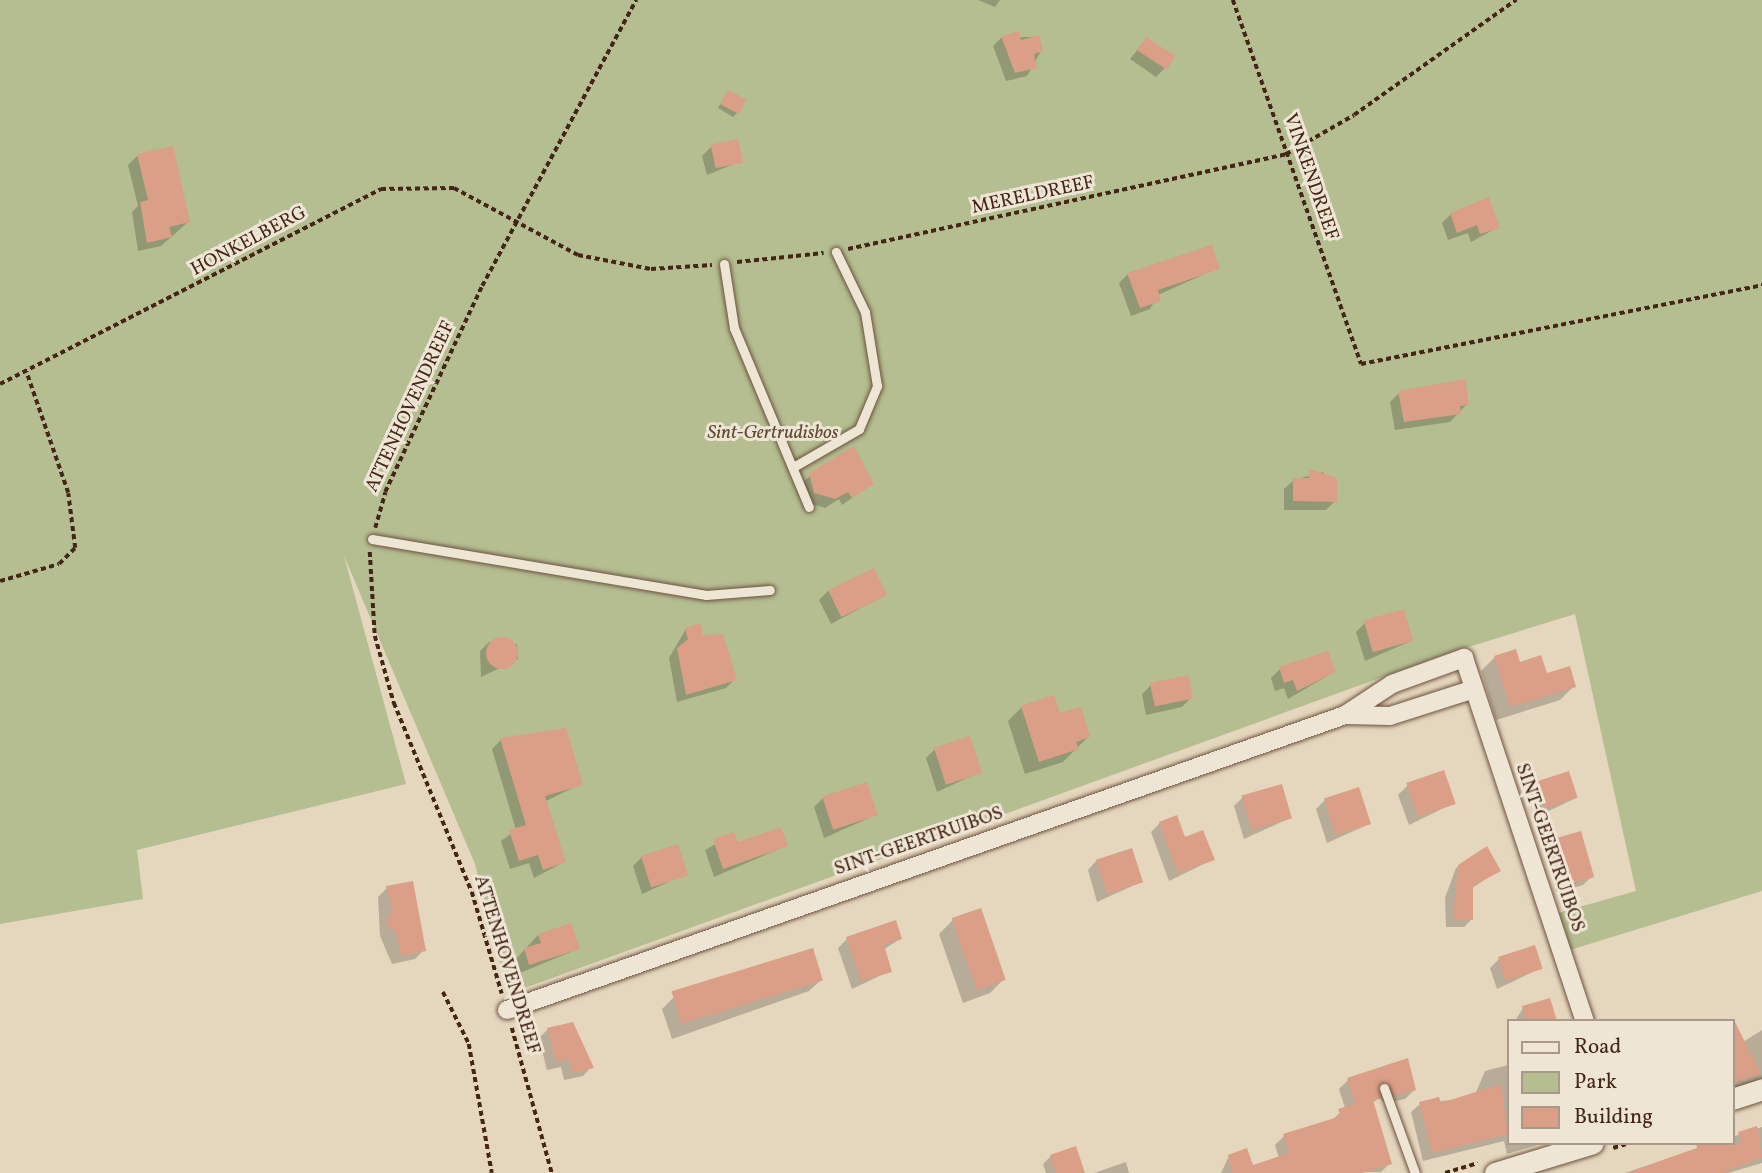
<!DOCTYPE html>
<style>
body{margin:0}
#map{position:relative;width:1762px;height:1173px;overflow:hidden;background:#e5d7be;font-family:Vollkorn,serif}
div>[style]{position:absolute}
.green>*{inset:0;background:#b4be91}
.shadow>*{inset:0;background:#0003}
.building>*{inset:0;background:#da9f86;transform-origin:0 0}
.round{border-radius:50%}
.path>*{height:3.5px;margin-top:-1.75px;transform-origin:0;background:repeating-linear-gradient(90deg,#452515 0 5px,transparent 0 8.5px)}
.roads{filter:drop-shadow(0 0 2px #6d523f) drop-shadow(0 0 2px #6d523f)}
.service>*{height:9px;margin:-4.5px;padding:0 4.5px;transform-origin:4.5px;border-radius:4.5px;background:#eee5d5}
.minor>*{height:18px;margin:-9px;padding:0 9px;transform-origin:9px;border-radius:9px;background:#eee5d5}
.tertiary>*{height:21px;margin:-10.5px;padding:0 10.5px;transform-origin:10.5px;border-radius:10.5px;background:#eee5d5}
span{translate:-50% -50%;white-space:nowrap;text-align:center;line-height:1.15;-webkit-text-stroke:6px #eee5d5;paint-order:stroke}
.street-label{font-size:19px;color:#452515}
.park-label{font-size:19px;color:#614b34;font-style:italic}
.legend{position:absolute;left:1507px;top:1019px;width:228px;height:126px;box-sizing:border-box;background:#eee5d5;border:2px solid #aa9888;margin:0;padding:9px 12px;list-style:none;font-size:21px;color:#452515}
.legend li{display:flex;align-items:center;gap:14px;height:35px}
.legend b{width:35px;border:2px solid #aa9888}
</style>
<div id="map">
<div class="green">
<i style="clip-path:polygon(0 0,1762px 0,1762px 891px,1570px 950px,1558px 913px,1636px 891px,1575px 614px,1449px 653px,508px 994px,475px 864px,344px 556px,406px 784px,137px 850px,143px 899px,0 924px)"></i>
</div>
<div class="shadow">
<i style="clip-path:polygon(978px 0,1000px 0,995px 7px)"></i>
<i style="clip-path:polygon(1002px 37px,1037px 37px,1041px 51px,1027px 76px,1006px 81px,993px 46px)"></i>
<i style="clip-path:polygon(1146px 39px,1165px 68px,1156px 77px,1130px 59px)"></i>
<i style="clip-path:polygon(725px 96px,737px 113px,733px 117px,718px 108px)"></i>
<i style="clip-path:polygon(711px 147px,741px 161px,707px 175px,702px 156px)"></i>
<i style="clip-path:polygon(172px 148px,188px 222px,161px 246px,138px 251px,132px 212px,138px 206px,128px 165px,137px 156px)"></i>
<i style="clip-path:polygon(1451px 214px,1498px 227px,1471px 242px,1468px 233px,1448px 240px,1442px 223px)"></i>
<i style="clip-path:polygon(1218px 268px,1158px 295px,1150px 309px,1131px 316px,1119px 283px,1128px 274px)"></i>
<i style="clip-path:polygon(1399px 393px,1467px 404px,1450px 422px,1395px 430px,1390px 402px)"></i>
<i style="clip-path:polygon(1323px 472px,1335px 501px,1326px 510px,1284px 510px,1284px 489px,1294px 480px)"></i>
<i style="clip-path:polygon(811px 475px,872px 484px,842px 505px,839px 499px,825px 508px,806px 502px,801px 484px)"></i>
<i style="clip-path:polygon(828px 591px,885px 595px,831px 624px,819px 600px)"></i>
<i style="clip-path:polygon(1365px 623px,1411px 641px,1365px 661px,1356px 632px)"></i>
<i style="clip-path:polygon(686px 629px,702px 636px,735px 679px,726px 688px,677px 702px,669px 658px)"></i>
<i style="clip-path:polygon(489px 642px,517px 644px,518px 659px,481px 677px,480px 651px)"></i>
<i style="clip-path:polygon(1495px 657px,1519px 664px,1574px 686px,1560px 700px,1496px 720px,1481px 671px)"></i>
<i style="clip-path:polygon(1280px 669px,1334px 672px,1288px 699px,1284px 688px,1275px 691px,1271px 678px)"></i>
<i style="clip-path:polygon(1151px 685px,1191px 698px,1182px 707px,1146px 715px,1142px 694px)"></i>
<i style="clip-path:polygon(1022px 707px,1058px 716px,1088px 737px,1063px 762px,1025px 774px,1008px 721px)"></i>
<i style="clip-path:polygon(501px 740px,581px 784px,544px 802px,564px 862px,534px 878px,529px 863px,510px 869px,501px 841px,516px 830px,492px 749px)"></i>
<i style="clip-path:polygon(935px 749px,980px 772px,937px 792px,926px 758px)"></i>
<i style="clip-path:polygon(1536px 783px,1576px 798px,1536px 817px,1528px 792px)"></i>
<i style="clip-path:polygon(1407px 786px,1454px 803px,1409px 825px,1398px 795px)"></i>
<i style="clip-path:polygon(1243px 797px,1290px 818px,1244px 839px,1234px 806px)"></i>
<i style="clip-path:polygon(823px 798px,876px 815px,824px 838px,814px 807px)"></i>
<i style="clip-path:polygon(1325px 800px,1369px 824px,1327px 843px,1316px 809px)"></i>
<i style="clip-path:polygon(1160px 823px,1184px 839px,1212px 860px,1169px 881px,1151px 832px)"></i>
<i style="clip-path:polygon(733px 834px,737px 844px,786px 846px,714px 877px,705px 850px)"></i>
<i style="clip-path:polygon(1553px 841px,1592px 876px,1583px 885px,1557px 893px,1544px 850px)"></i>
<i style="clip-path:polygon(1486px 848px,1499px 870px,1471px 889px,1472px 919px,1464px 927px,1446px 927px,1445px 898px,1456px 868px)"></i>
<i style="clip-path:polygon(642px 857px,686px 874px,642px 894px,633px 866px)"></i>
<i style="clip-path:polygon(1096px 861px,1141px 882px,1097px 902px,1088px 870px)"></i>
<i style="clip-path:polygon(387px 888px,424px 950px,415px 959px,392px 964px,380px 936px,378px 897px)"></i>
<i style="clip-path:polygon(953px 920px,1004px 979px,990px 993px,963px 1003px,939px 934px)"></i>
<i style="clip-path:polygon(538px 935px,578px 949px,520px 973px,516px 959px)"></i>
<i style="clip-path:polygon(847px 939px,900px 939px,883px 950px,890px 971px,852px 989px,838px 948px)"></i>
<i style="clip-path:polygon(1499px 959px,1541px 968px,1497px 989px,1490px 968px)"></i>
<i style="clip-path:polygon(821px 980px,809px 991px,672px 1039px,662px 1009px,674px 997px)"></i>
<i style="clip-path:polygon(1549px 1000px,1555px 1021px,1515px 1021px,1523px 1008px)"></i>
<i style="clip-path:polygon(548px 1029px,591px 1067px,583px 1076px,564px 1080px,561px 1067px,547px 1070px,539px 1038px)"></i>
<i style="clip-path:polygon(1762px 1030px,1762px 1079px,1732px 1089px,1732px 1037px,1735px 1047px)"></i>
<i style="clip-path:polygon(1406px 1061px,1414px 1090px,1405px 1099px,1385px 1103px,1379px 1097px,1372px 1104px,1390px 1163px,1381px 1172px,1221px 1173px,1229px 1156px,1251px 1167px,1279px 1158px,1275px 1145px,1284px 1136px,1331px 1121px,1345px 1108px,1339px 1089px,1348px 1080px)"></i>
<i style="clip-path:polygon(1508px 1065px,1508px 1143px,1544px 1143px,1507px 1154px,1504px 1141px,1423px 1161px,1411px 1112px,1420px 1104px,1474px 1097px,1485px 1071px)"></i>
<i style="clip-path:polygon(1762px 1127px,1762px 1163px,1728px 1173px,1625px 1173px,1714px 1143px,1732px 1143px,1732px 1137px)"></i>
<i style="clip-path:polygon(1051px 1156px,1083px 1173px,1046px 1173px,1043px 1164px)"></i>
<i style="clip-path:polygon(1126px 1162px,1129px 1173px,1094px 1173px)"></i>
</div>
<div class="building">
<i style="clip-path:polygon(1019px 31px,1021px 40px,1039px 35px,1043px 51px,1034px 54px,1037px 68px,1015px 73px,1001px 36px)"></i>
<i style="left:1146px;top:37px;width:35px;height:16px;rotate:33deg"></i>
<i style="left:728px;top:90px;width:21px;height:16px;rotate:28deg"></i>
<i style="left:738px;top:139px;width:24px;height:28px;rotate:78deg"></i>
<i style="clip-path:polygon(173px 146px,190px 222px,169px 227px,172px 237px,147px 243px,140px 202px,148px 200px,137px 154px)"></i>
<i style="clip-path:polygon(1489px 197px,1500px 228px,1480px 234px,1477px 225px,1457px 233px,1450px 213px)"></i>
<i style="clip-path:polygon(1212px 245px,1220px 269px,1158px 290px,1161px 301px,1140px 308px,1127px 273px)"></i>
<i style="clip-path:polygon(1465px 379px,1469px 405px,1460px 406px,1461px 414px,1404px 422px,1398px 391px)"></i>
<i style="clip-path:polygon(854px 446px,874px 484px,852px 498px,848px 492px,835px 499px,814px 493px,809px 473px)"></i>
<i style="clip-path:polygon(1309px 469px,1337px 478px,1337px 502px,1293px 501px,1293px 478px,1309px 478px)"></i>
<i style="left:874px;top:568px;width:30px;height:51px;rotate:64deg"></i>
<i style="left:1404px;top:609px;width:33px;height:42px;rotate:74deg"></i>
<i style="clip-path:polygon(700px 623px,703px 635px,723px 634px,737px 680px,686px 695px,677px 648px,688px 639px,685px 628px)"></i>
<i class="round" style="left:486px;top:637px;width:32px;height:32px"></i>
<i style="clip-path:polygon(1516px 649px,1520px 662px,1541px 655px,1547px 673px,1570px 666px,1576px 687px,1510px 707px,1494px 656px)"></i>
<i style="clip-path:polygon(1328px 651px,1336px 672px,1297px 691px,1293px 680px,1284px 683px,1279px 667px)"></i>
<i style="left:1188px;top:675px;width:24px;height:39px;rotate:78deg"></i>
<i style="clip-path:polygon(1054px 695px,1060px 713px,1081px 707px,1090px 737px,1076px 742px,1079px 749px,1039px 762px,1021px 706px)"></i>
<i style="clip-path:polygon(566px 728px,583px 785px,545px 796px,566px 862px,543px 870px,538px 855px,519px 861px,509px 830px,526px 825px,500px 738px)"></i>
<i style="left:970px;top:736px;width:39px;height:38px;rotate:72deg"></i>
<i style="left:1444px;top:770px;width:36px;height:40px;rotate:71deg"></i>
<i style="left:1569px;top:771px;width:28px;height:35px;rotate:72deg"></i>
<i style="left:867px;top:782px;width:35px;height:47px;rotate:72deg"></i>
<i style="left:1282px;top:784px;width:36px;height:42px;rotate:74deg"></i>
<i style="left:1359px;top:787px;width:39px;height:37px;rotate:72deg"></i>
<i style="clip-path:polygon(1177px 815px,1185px 837px,1203px 830px,1215px 860px,1178px 873px,1159px 822px)"></i>
<i style="clip-path:polygon(781px 827px,788px 846px,723px 869px,713px 839px,734px 832px,738px 842px)"></i>
<i style="left:1581px;top:831px;width:48px;height:30px;rotate:74deg"></i>
<i style="left:678px;top:844px;width:33px;height:39px;rotate:72deg"></i>
<i style="clip-path:polygon(1487px 846px,1501px 871px,1473px 886px,1473px 920px,1453px 920px,1458px 865px)"></i>
<i style="left:1132px;top:848px;width:36px;height:38px;rotate:72deg"></i>
<i style="clip-path:polygon(413px 881px,426px 951px,401px 956px,396px 933px,386px 923px,392px 911px,386px 886px)"></i>
<i style="left:981px;top:908px;width:76px;height:31px;rotate:71deg"></i>
<i style="clip-path:polygon(896px 920px,902px 939px,884px 945px,892px 972px,861px 981px,846px 937px)"></i>
<i style="clip-path:polygon(571px 923px,580px 949px,529px 965px,524px 948px,541px 943px,538px 934px)"></i>
<i style="left:1535px;top:945px;width:25px;height:39px;rotate:72deg"></i>
<i style="left:813px;top:948px;width:34px;height:148px;rotate:73deg"></i>
<i style="clip-path:polygon(1550px 998px,1557px 1021px,1526px 1021px,1522px 1006px)"></i>
<i style="clip-path:polygon(573px 1022px,594px 1068px,572px 1073px,569px 1059px,556px 1062px,547px 1028px)"></i>
<i style="clip-path:polygon(1735px 1022px,1761px 1074px,1732px 1083px,1732px 1023px)"></i>
<i style="clip-path:polygon(1408px 1058px,1416px 1090px,1394px 1095px,1382px 1081px,1380px 1099px,1373px 1100px,1392px 1164px,1362px 1173px,1233px 1173px,1228px 1155px,1247px 1148px,1253px 1165px,1289px 1153px,1283px 1134px,1341px 1116px,1338px 1109px,1355px 1104px,1347px 1078px)"></i>
<i style="clip-path:polygon(1501px 1084px,1508px 1134px,1432px 1153px,1419px 1102px,1439px 1097px,1441px 1103px)"></i>
<i style="clip-path:polygon(1757px 1126px,1762px 1157px,1722px 1173px,1626px 1173px,1697px 1148px,1696px 1143px,1742px 1143px,1738px 1132px)"></i>
<i style="clip-path:polygon(1076px 1146px,1085px 1173px,1056px 1173px,1050px 1155px)"></i>
</div>
<div class="path">
<i style="left:1233px;top:0;width:386px;rotate:70.6deg"></i>
<i style="left:1361px;top:364px;width:409px;rotate:-11.1deg"></i>
<i style="left:848px;top:249px;width:448px;rotate:-12.2deg"></i>
<i style="left:1286px;top:154px;width:78px;rotate:-29.8deg"></i>
<i style="left:1354px;top:115px;width:199px;rotate:-35.4deg"></i>
<i style="left:737px;top:262px;width:87px;rotate:-5.9deg"></i>
<i style="left:0;top:384px;width:428px;rotate:-27.1deg"></i>
<i style="left:381px;top:189px;width:73px;rotate:-0.8deg"></i>
<i style="left:454px;top:188px;width:141px;rotate:28.4deg"></i>
<i style="left:578px;top:255px;width:74px;rotate:10.9deg"></i>
<i style="left:651px;top:269px;width:61px;rotate:-3.8deg"></i>
<i style="left:375px;top:528px;width:37px;rotate:-74deg"></i>
<i style="left:385px;top:492px;width:228px;rotate:-64.8deg"></i>
<i style="left:482px;top:286px;width:325px;rotate:-61.7deg"></i>
<i style="left:370px;top:552px;width:84px;rotate:86.6deg"></i>
<i style="left:375px;top:636px;width:70px;rotate:74.2deg"></i>
<i style="left:394px;top:703px;width:204px;rotate:67.6deg"></i>
<i style="left:472px;top:892px;width:106px;rotate:73.6deg"></i>
<i style="left:0;top:581px;width:61px;rotate:-16.1deg"></i>
<i style="left:59px;top:564px;width:23px;rotate:-45deg"></i>
<i style="left:75px;top:548px;width:55px;rotate:-97.3deg"></i>
<i style="left:68px;top:493px;width:128px;rotate:-109.1deg"></i>
<i style="left:443px;top:992px;width:58px;rotate:63.4deg"></i>
<i style="left:469px;top:1044px;width:131px;rotate:79.9deg"></i>
<i style="left:512px;top:1028px;width:150px;rotate:74.6deg"></i>
<i style="left:1613px;top:1148px;width:17px;rotate:-17deg"></i>
<i style="left:1445px;top:1173px;width:34px;rotate:-17deg"></i>
</div>
<div class="roads">
<div class="service">
<i style="left:724px;top:264px;width:65px;rotate:81.1deg"></i>
<i style="left:734px;top:328px;width:194px;rotate:67.3deg"></i>
<i style="left:795px;top:466px;width:74px;rotate:-30deg"></i>
<i style="left:859px;top:429px;width:47px;rotate:-67.3deg"></i>
<i style="left:877px;top:386px;width:75px;rotate:-99.2deg"></i>
<i style="left:865px;top:312px;width:67px;rotate:-115.8deg"></i>
<i style="left:372px;top:539px;width:339px;rotate:9.5deg"></i>
<i style="left:706px;top:595px;width:64px;rotate:-4.5deg"></i>
<i style="left:1384px;top:1088px;width:90px;rotate:70deg"></i>
</div>
<div class="minor">
<i style="left:1345px;top:715px;width:45px;rotate:1.3deg"></i>
<i style="left:1390px;top:716px;width:88px;rotate:-17.8deg"></i>
<i style="left:507px;top:1010px;width:888px;rotate:-19.39deg"></i>
<i style="left:1345px;top:715px;width:56px;rotate:-33.4deg"></i>
<i style="left:1392px;top:684px;width:77px;rotate:-19.9deg"></i>
<i style="left:1464px;top:658px;width:383px;rotate:71.6deg"></i>
</div>
<div class="tertiary">
<i style="left:1732px;top:1099px;width:32px;rotate:-18deg"></i>
<i style="left:1495px;top:1173px;width:102px;rotate:-17deg"></i>
</div>
</div>
<div class="street-label">
<span style="left:1310px;top:177px;rotate:71deg">VINKENDREEF</span>
<span style="left:1033px;top:196px;rotate:-12deg">MERELDREEF</span>
<span style="left:249px;top:242px;rotate:-28deg">HONKELBERG</span>
<span style="left:411px;top:407px;rotate:-65deg">ATTENHOVENDREEF</span>
<span style="left:919px;top:842px;rotate:-19deg">SINT-GEERTRUIBOS</span>
<span style="left:1549px;top:848px;rotate:71deg">SINT-GEERTRUIBOS</span>
<span style="left:506px;top:965px;rotate:73deg">ATTENHOVENDREEF</span>
</div>
<div class="park-label">
<span style="left:773px;top:434px">Sint-Gertrudisbos</span>
</div>
<ul class="legend">
<li><b style="height:9px;background:#eee5d5"></b>Road</li>
<li><b style="height:19px;background:#b4be91"></b>Park</li>
<li><b style="height:19px;background:#da9f86"></b>Building</li>
</ul>
</div>
